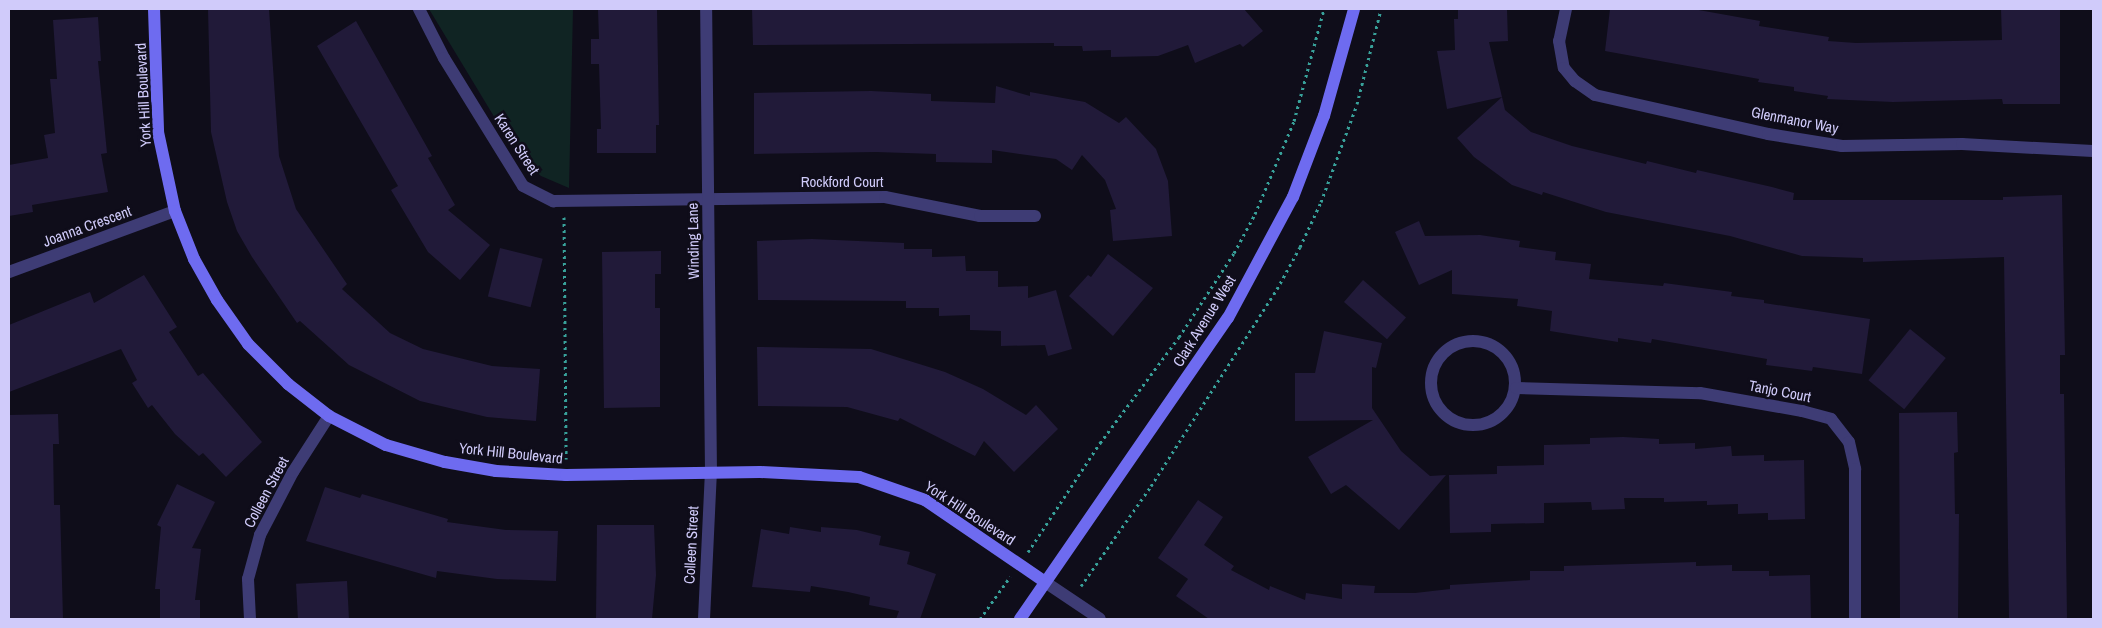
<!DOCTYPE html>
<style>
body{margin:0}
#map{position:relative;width:2102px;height:628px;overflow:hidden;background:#0f0d1a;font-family:"Archivo Narrow",sans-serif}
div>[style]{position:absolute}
.green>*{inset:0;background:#102423}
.building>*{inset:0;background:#211a39;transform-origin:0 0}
.path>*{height:3px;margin-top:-1.5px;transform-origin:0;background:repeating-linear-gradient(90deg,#38a19a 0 2.5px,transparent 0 6.5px)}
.street>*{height:12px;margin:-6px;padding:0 6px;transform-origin:6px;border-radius:6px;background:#3e3c75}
.street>.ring{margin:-6px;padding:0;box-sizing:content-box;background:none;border:12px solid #3e3c75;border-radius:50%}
.secondary>*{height:12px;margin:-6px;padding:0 6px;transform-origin:6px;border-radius:6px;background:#6e6bf0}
span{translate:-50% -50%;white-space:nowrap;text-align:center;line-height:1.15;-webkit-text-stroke:5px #0f0d1a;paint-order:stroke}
.street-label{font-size:15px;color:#d0cbfa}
.frame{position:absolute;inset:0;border:10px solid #d0cbfa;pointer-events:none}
</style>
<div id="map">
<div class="green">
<i style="clip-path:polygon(429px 9px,573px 9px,569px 188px,541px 176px,519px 158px)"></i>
</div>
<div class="building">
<i style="clip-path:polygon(208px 9px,269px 9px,279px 156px,296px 209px,347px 284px,342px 289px,390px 333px,423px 349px,492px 366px,540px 369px,536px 421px,487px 417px,420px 401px,349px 365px,300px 321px,297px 323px,252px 257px,237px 231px,227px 202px,211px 132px)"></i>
<i style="clip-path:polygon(598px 9px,657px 9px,659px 125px,656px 125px,656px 153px,597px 153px,597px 129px,601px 129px,599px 64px,591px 64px,591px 39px,599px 39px)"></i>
<i style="clip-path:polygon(752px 9px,1244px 9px,1263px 31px,1243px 47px,1240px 44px,1195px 63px,1188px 45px,1158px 56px,1111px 57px,1111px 50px,1083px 51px,1082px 46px,1054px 46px,1054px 43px,753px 45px)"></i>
<i style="clip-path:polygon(1458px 9px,1507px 9px,1508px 41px,1489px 42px,1502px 97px,1447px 109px,1437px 51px,1455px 50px,1454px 19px,1458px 19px)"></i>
<i style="clip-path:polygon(1610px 9px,1693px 9px,1760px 21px,1759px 26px,1829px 37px,1828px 41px,1856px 43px,2002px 40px,2001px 9px,2060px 9px,2060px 104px,2003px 104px,2002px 99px,1893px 102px,1827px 99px,1828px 96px,1794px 91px,1794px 87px,1758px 82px,1759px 79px,1605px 51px)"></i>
<i style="clip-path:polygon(98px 17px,101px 61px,98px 61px,107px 153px,101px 154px,108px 192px,32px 205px,33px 212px,9px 216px,9px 165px,48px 158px,44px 135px,55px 133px,50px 79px,57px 79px,53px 20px)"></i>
<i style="clip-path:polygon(356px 21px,432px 156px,428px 158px,455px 205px,448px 210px,490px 245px,460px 280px,428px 252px,391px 190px,398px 186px,317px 46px)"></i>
<i style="clip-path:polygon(996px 86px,1030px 96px,1030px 92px,1085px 102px,1119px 123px,1126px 117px,1156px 149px,1168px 181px,1172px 236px,1113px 241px,1110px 210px,1116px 209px,1105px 180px,1082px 155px,1072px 170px,1056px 159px,992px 150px,992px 163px,936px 162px,936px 154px,876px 152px,754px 154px,754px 93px,871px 91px,931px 94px,931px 101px,995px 103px)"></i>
<i style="clip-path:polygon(1502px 97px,1505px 110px,1531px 132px,1572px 146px,1646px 164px,1647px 161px,1696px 173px,1697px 170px,1772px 187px,1794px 193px,1793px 200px,2003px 200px,2003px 197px,2062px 195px,2065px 355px,2060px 355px,2060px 394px,2064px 394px,2067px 619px,2009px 619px,2004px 257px,1863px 262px,1863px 258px,1802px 256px,1730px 236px,1606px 212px,1543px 192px,1542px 195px,1512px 185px,1474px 157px,1457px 138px)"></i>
<i style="clip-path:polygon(1419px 221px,1425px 236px,1480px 235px,1520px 241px,1519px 247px,1556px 252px,1555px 260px,1591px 264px,1589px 279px,1663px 286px,1664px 283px,1732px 292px,1731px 296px,1764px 300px,1764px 303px,1870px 319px,1862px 374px,1813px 367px,1812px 371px,1766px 365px,1767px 359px,1652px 339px,1651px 343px,1618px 338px,1618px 342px,1550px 331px,1552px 311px,1517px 306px,1518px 299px,1452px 294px,1452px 270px,1419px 285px,1395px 232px)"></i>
<i style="clip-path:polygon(812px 239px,904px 243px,904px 249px,932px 249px,932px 257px,965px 256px,966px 271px,998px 271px,998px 287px,1028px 286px,1028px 298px,1056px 290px,1072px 349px,1048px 356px,1045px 345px,1001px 346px,1001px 331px,970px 330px,970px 315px,939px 316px,939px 308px,906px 308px,906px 301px,758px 300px,757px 241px)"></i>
<i style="left:500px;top:248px;width:44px;height:50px;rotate:14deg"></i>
<i style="clip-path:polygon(661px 251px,661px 274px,655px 274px,655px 308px,660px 308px,660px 407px,604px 408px,602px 252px)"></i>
<i style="clip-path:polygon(1108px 254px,1153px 288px,1113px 336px,1069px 296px,1088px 275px,1091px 277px)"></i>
<i style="clip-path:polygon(144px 275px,177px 327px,169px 332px,198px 376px,203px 373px,262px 442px,226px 477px,203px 453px,199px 456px,175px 434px,152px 405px,148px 408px,132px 383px,137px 380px,121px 349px,9px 392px,9px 325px,90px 292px,94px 303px)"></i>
<i style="left:1363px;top:280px;width:57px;height:29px;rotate:41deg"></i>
<i style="left:1910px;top:329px;width:46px;height:66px;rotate:39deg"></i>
<i style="clip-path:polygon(1324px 331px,1382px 343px,1376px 368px,1372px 367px,1372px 408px,1401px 451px,1430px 476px,1446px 475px,1399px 530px,1346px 485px,1331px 494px,1308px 457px,1373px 420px,1295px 421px,1295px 373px,1315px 373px)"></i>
<i style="clip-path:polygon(757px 347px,871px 349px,945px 372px,983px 389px,1026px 415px,1036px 405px,1058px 429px,1014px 472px,984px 441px,975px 456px,900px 418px,898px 421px,847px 407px,758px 406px)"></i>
<i style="clip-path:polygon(1957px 412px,1958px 452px,1954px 453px,1955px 514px,1959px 514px,1958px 619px,1900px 619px,1899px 413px)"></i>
<i style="clip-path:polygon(58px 414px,59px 444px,53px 444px,54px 505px,60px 505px,63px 619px,9px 619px,9px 415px)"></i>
<i style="clip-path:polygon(1623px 437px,1659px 439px,1659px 444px,1695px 443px,1695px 449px,1731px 446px,1732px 456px,1764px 455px,1764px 461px,1804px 460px,1805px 519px,1768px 520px,1768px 513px,1738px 514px,1738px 504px,1707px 505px,1707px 501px,1664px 502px,1664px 498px,1624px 498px,1625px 509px,1592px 510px,1591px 502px,1544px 503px,1544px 523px,1491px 524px,1491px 532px,1450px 533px,1449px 475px,1497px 474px,1497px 466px,1544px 465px,1544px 445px,1590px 444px,1590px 438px)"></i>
<i style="clip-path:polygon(177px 484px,215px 502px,192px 548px,201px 549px,195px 600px,200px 600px,200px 619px,160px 619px,160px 589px,155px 589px,161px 527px,157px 525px)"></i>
<i style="clip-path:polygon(325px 487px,360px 498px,362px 494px,448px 519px,447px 522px,506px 530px,558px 531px,556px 581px,497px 579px,437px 571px,436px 578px,306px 541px)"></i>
<i style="clip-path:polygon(1198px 500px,1223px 517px,1204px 545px,1234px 566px,1231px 570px,1269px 590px,1270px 586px,1305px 600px,1306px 593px,1342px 599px,1342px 584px,1375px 586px,1374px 593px,1415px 593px,1450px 589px,1450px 585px,1530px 580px,1530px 571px,1564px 571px,1564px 566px,1696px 562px,1696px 566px,1732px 565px,1732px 571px,1769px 571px,1769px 576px,1810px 575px,1811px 619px,1209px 619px,1176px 596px,1188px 579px,1158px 558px)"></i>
<i style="clip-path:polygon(597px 525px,654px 525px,656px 575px,652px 619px,596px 619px)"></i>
<i style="clip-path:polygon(790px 527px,821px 532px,821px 527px,857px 530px,881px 536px,879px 545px,910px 552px,907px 564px,936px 574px,920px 619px,896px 619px,899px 611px,869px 605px,870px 597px,848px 592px,811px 586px,810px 592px,752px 587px,761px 529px,789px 534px)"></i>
<i style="left:347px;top:581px;width:38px;height:51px;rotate:87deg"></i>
</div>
<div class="path">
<i style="left:564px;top:217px;width:242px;rotate:89.5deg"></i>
<i style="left:1028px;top:552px;width:131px;rotate:-56.6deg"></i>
<i style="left:1100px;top:443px;width:132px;rotate:-53.3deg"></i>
<i style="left:1179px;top:337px;width:100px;rotate:-56.8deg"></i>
<i style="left:1234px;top:253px;width:44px;rotate:-61.7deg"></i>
<i style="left:1255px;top:214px;width:101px;rotate:-67.2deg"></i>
<i style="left:1294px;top:121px;width:116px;rotate:-75deg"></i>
<i style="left:1081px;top:586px;width:122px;rotate:-55deg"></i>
<i style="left:1151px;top:486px;width:234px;rotate:-57.4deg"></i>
<i style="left:1277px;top:289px;width:48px;rotate:-61.3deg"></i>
<i style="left:1300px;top:247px;width:50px;rotate:-65deg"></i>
<i style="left:1321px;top:202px;width:104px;rotate:-69.8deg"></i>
<i style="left:1357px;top:104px;width:98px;rotate:-75.8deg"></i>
<i style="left:980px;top:619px;width:52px;rotate:-54.5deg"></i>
</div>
<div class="street">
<i style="left:419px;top:9px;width:55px;rotate:63deg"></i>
<i style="left:444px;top:58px;width:150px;rotate:58.3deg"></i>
<i style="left:523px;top:186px;width:34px;rotate:27deg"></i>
<i style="left:553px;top:201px;width:332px;rotate:-0.7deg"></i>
<i style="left:885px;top:197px;width:97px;rotate:11.3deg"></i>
<i style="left:980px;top:216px;width:55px"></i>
<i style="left:1566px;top:9px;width:33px;rotate:102deg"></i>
<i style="left:1559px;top:41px;width:27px;rotate:80deg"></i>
<i style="left:1564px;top:68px;width:17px;rotate:50deg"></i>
<i style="left:1575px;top:81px;width:24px;rotate:35deg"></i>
<i style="left:1595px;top:95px;width:177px;rotate:12.7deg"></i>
<i style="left:1768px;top:134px;width:75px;rotate:9.2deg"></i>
<i style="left:1842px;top:146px;width:120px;rotate:-1deg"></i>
<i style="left:1962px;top:144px;width:131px;rotate:3.1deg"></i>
<i style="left:9px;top:272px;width:177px;rotate:-20.2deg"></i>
<i class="ring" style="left:1431px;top:341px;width:72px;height:72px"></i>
<i style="left:1516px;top:388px;width:184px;rotate:1.6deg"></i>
<i style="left:1700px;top:393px;width:104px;rotate:10deg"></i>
<i style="left:1802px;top:411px;width:30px;rotate:15deg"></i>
<i style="left:1831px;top:419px;width:29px;rotate:52deg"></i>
<i style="left:1849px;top:442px;width:28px;rotate:77deg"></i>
<i style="left:1855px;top:469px;width:150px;rotate:90deg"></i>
<i style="left:1045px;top:582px;width:66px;rotate:33.9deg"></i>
<i style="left:250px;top:619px;width:40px;rotate:-92.9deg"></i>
<i style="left:248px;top:579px;width:46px;rotate:-74.7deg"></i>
<i style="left:260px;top:535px;width:71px;rotate:-62.4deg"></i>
<i style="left:293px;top:472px;width:67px;rotate:-57.3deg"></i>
<i style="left:704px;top:619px;width:146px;rotate:-87.3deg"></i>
<i style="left:711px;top:473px;width:464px;rotate:-90.6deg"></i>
</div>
<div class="secondary">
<i style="left:154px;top:9px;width:123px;rotate:88.1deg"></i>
<i style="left:158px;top:132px;width:81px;rotate:77.9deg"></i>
<i style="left:175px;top:211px;width:52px;rotate:68.4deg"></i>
<i style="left:194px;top:259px;width:47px;rotate:60.7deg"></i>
<i style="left:217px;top:300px;width:54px;rotate:54.8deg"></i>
<i style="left:248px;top:344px;width:57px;rotate:45deg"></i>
<i style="left:288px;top:384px;width:52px;rotate:38deg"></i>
<i style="left:329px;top:416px;width:64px;rotate:27deg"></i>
<i style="left:386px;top:445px;width:61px;rotate:16.1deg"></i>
<i style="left:445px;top:462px;width:52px;rotate:10deg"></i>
<i style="left:496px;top:471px;width:70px;rotate:3.3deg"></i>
<i style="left:566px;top:475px;width:194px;rotate:-0.9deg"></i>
<i style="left:760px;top:472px;width:99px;rotate:2.9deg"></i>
<i style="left:859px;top:477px;width:70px;rotate:19.2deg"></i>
<i style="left:925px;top:500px;width:145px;rotate:34.3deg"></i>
<i style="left:1020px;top:619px;width:366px;rotate:-55.4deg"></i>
<i style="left:1228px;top:318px;width:137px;rotate:-61.8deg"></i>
<i style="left:1293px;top:197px;width:87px;rotate:-69.1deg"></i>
<i style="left:1324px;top:116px;width:111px;rotate:-74.3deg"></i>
</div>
<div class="street-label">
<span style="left:143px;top:95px;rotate:-93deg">York Hill Boulevard</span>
<span style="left:1795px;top:120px;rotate:11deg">Glenmanor Way</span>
<span style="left:517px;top:144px;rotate:57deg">Karen Street</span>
<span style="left:842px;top:182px">Rockford Court</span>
<span style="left:87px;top:226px;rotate:-20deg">Joanna Crescent</span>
<span style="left:693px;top:241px;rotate:-91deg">Winding Lane</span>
<span style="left:1204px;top:321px;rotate:-58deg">Clark Avenue West</span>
<span style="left:1780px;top:391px;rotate:11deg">Tanjo Court</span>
<span style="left:511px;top:453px;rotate:6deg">York Hill Boulevard</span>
<span style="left:266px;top:492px;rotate:-62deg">Colleen Street</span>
<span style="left:970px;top:513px;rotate:33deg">York Hill Boulevard</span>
<span style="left:691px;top:545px;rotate:-87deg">Colleen Street</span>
</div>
<div class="frame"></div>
</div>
